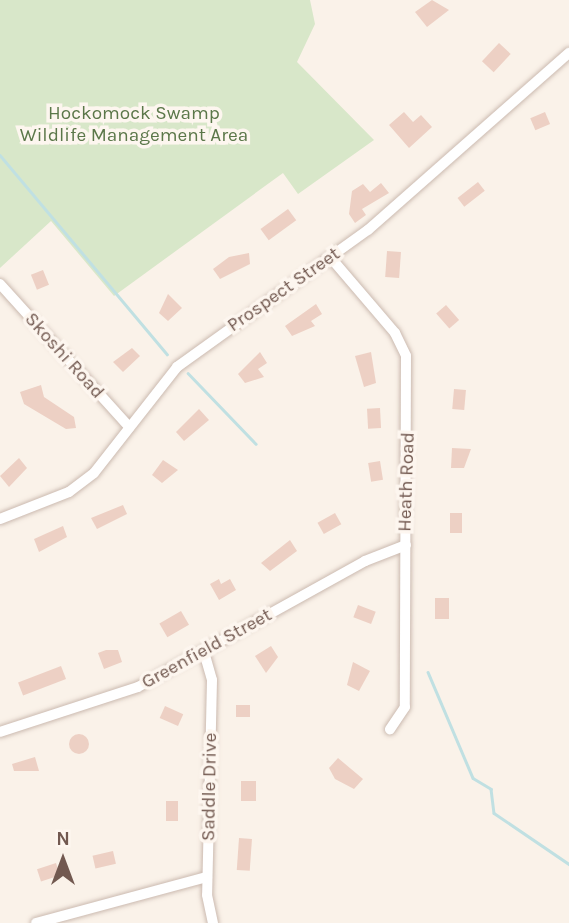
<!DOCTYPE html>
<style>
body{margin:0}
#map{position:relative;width:569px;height:923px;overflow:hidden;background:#faf2e9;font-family:Karla,sans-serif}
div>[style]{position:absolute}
.green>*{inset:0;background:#d8e7c9}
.stream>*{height:2.5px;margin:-1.25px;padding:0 1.25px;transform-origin:1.25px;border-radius:1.25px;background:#c0e0e2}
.building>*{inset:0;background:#edd0c4;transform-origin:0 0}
.round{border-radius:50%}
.roads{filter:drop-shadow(0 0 2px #cbbab0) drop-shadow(0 0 2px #cbbab0)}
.street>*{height:10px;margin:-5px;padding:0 5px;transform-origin:5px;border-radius:5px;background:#fff}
span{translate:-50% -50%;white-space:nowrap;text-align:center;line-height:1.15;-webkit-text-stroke:7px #fdf6ef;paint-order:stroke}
.park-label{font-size:19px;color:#5b7749}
.street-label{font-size:19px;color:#725950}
.north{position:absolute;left:28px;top:825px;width:70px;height:70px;-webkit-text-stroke:5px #fdf6ef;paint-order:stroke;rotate:0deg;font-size:19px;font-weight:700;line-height:28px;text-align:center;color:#725950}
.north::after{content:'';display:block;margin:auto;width:24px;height:32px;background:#725950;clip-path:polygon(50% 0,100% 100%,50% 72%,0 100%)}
</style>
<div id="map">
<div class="green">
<i style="clip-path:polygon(0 0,310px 0,315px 24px,297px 62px,374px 140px,298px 194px,283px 173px,114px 296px,51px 221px,0 268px)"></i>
</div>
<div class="stream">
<i style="left:0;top:155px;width:260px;rotate:50deg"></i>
<i style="left:188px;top:373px;width:98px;rotate:46.2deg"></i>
<i style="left:428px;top:672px;width:115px;rotate:67deg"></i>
<i style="left:473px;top:778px;width:21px;rotate:31deg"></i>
<i style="left:491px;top:789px;width:24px;rotate:83deg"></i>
<i style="left:494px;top:813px;width:91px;rotate:34.2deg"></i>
</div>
<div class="building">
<i style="clip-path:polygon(432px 0,449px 10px,427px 27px,415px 12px)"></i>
<i style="left:499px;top:43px;width:16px;height:25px;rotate:43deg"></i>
<i style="clip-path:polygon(404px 112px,413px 122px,421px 115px,432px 127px,409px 148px,389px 125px)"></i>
<i style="left:545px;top:112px;width:13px;height:16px;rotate:67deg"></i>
<i style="left:478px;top:182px;width:11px;height:26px;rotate:52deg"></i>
<i style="clip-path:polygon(381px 183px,389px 193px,362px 209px,366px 215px,355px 223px,349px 214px,352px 191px,363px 184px,370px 192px)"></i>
<i style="left:288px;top:209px;width:14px;height:34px;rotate:54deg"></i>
<i style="left:387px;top:251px;width:14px;height:26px;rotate:4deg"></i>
<i style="clip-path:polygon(249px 253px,250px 264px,220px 279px,213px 269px,229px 257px)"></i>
<i style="left:43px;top:270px;width:16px;height:13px;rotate:68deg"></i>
<i style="clip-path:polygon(168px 294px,182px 308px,168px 321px,159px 313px)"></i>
<i style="clip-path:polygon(316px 304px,322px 314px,311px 321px,315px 326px,292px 336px,285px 326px)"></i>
<i style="left:446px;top:305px;width:20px;height:13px;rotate:49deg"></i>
<i style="clip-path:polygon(132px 348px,140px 356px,123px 372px,113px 362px)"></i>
<i style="clip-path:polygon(260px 352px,267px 363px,258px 369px,264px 377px,245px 383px,238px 374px)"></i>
<i style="clip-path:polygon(371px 352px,376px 383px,364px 387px,355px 356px)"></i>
<i style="clip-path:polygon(41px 385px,44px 397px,74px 417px,76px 428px,66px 429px,24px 404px,20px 392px)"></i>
<i style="left:454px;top:389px;width:12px;height:20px;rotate:5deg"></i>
<i style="left:380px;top:408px;width:20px;height:13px;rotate:87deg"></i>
<i style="clip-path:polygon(199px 409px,209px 420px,184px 441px,176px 432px)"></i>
<i style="clip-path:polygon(452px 448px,471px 449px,464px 468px,451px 468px)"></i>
<i style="clip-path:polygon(19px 458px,27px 468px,9px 487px,0 476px)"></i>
<i style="clip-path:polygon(163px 460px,178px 470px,162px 483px,152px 475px)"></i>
<i style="left:380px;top:461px;width:19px;height:12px;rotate:81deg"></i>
<i style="clip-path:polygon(123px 505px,127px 514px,97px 529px,91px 518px)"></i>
<i style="left:335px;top:513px;width:13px;height:20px;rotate:61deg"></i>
<i style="left:450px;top:513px;width:12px;height:20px"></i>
<i style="clip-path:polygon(63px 526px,67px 537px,39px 552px,34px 539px)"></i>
<i style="clip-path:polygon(290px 540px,297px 551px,270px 571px,261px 563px)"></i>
<i style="clip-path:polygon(219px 579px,221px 584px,230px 579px,236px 590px,219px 600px,210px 584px)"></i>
<i style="left:435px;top:598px;width:14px;height:21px"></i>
<i style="left:358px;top:605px;width:19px;height:13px;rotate:21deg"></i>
<i style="left:181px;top:611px;width:16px;height:25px;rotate:60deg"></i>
<i style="clip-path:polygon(271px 646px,278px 657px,266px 673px,255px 656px)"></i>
<i style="clip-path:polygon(106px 650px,118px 650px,122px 662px,104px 669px,98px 653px)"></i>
<i style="clip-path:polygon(353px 662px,370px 671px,359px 691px,347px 685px)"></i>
<i style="left:61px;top:666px;width:14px;height:46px;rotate:69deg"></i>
<i style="left:236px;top:705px;width:14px;height:12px"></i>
<i style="left:165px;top:706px;width:20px;height:13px;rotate:24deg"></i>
<i class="round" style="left:69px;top:734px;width:20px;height:20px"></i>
<i style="clip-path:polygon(35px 757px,39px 771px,14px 771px,12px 764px)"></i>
<i style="clip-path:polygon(338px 758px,363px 779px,354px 789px,335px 779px,329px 768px)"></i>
<i style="left:241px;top:781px;width:15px;height:20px"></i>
<i style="left:166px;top:801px;width:12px;height:20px"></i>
<i style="left:239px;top:838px;width:13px;height:32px;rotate:4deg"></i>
<i style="left:113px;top:851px;width:13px;height:21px;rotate:77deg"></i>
<i style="left:56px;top:863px;width:13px;height:20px;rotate:72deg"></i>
</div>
<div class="roads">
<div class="street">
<i style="left:331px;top:258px;width:99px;rotate:49.5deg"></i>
<i style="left:395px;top:333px;width:25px;rotate:64deg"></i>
<i style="left:406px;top:356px;width:351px;rotate:90.2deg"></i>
<i style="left:405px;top:707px;width:27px;rotate:124deg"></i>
<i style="left:0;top:284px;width:193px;rotate:47.9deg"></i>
<i style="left:0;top:519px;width:74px;rotate:-21.4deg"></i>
<i style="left:69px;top:492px;width:31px;rotate:-37deg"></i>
<i style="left:94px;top:473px;width:135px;rotate:-51.9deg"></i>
<i style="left:177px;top:367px;width:235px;rotate:-35.7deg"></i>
<i style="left:368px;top:230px;width:268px;rotate:-41.4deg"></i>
<i style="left:204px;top:652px;width:29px;rotate:74deg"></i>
<i style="left:212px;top:680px;width:215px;rotate:91.3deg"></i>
<i style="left:207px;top:895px;width:29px;rotate:78deg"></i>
<i style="left:0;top:732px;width:145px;rotate:-18.1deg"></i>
<i style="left:138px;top:687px;width:260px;rotate:-29deg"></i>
<i style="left:365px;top:561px;width:44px;rotate:-21.3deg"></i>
<i style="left:36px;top:923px;width:177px;rotate:-15.1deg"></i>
</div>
</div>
<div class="park-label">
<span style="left:134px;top:125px">Hockomock Swamp<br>Wildlife Management Area</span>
</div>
<div class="street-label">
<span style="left:284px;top:290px;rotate:-35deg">Prospect Street</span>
<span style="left:64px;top:356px;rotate:48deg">Skoshi Road</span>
<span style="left:407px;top:482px;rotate:-88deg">Heath Road</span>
<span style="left:207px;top:649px;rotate:-29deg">Greenfield Street</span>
<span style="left:210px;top:787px;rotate:-89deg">Saddle Drive</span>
</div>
<div class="north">N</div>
</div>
